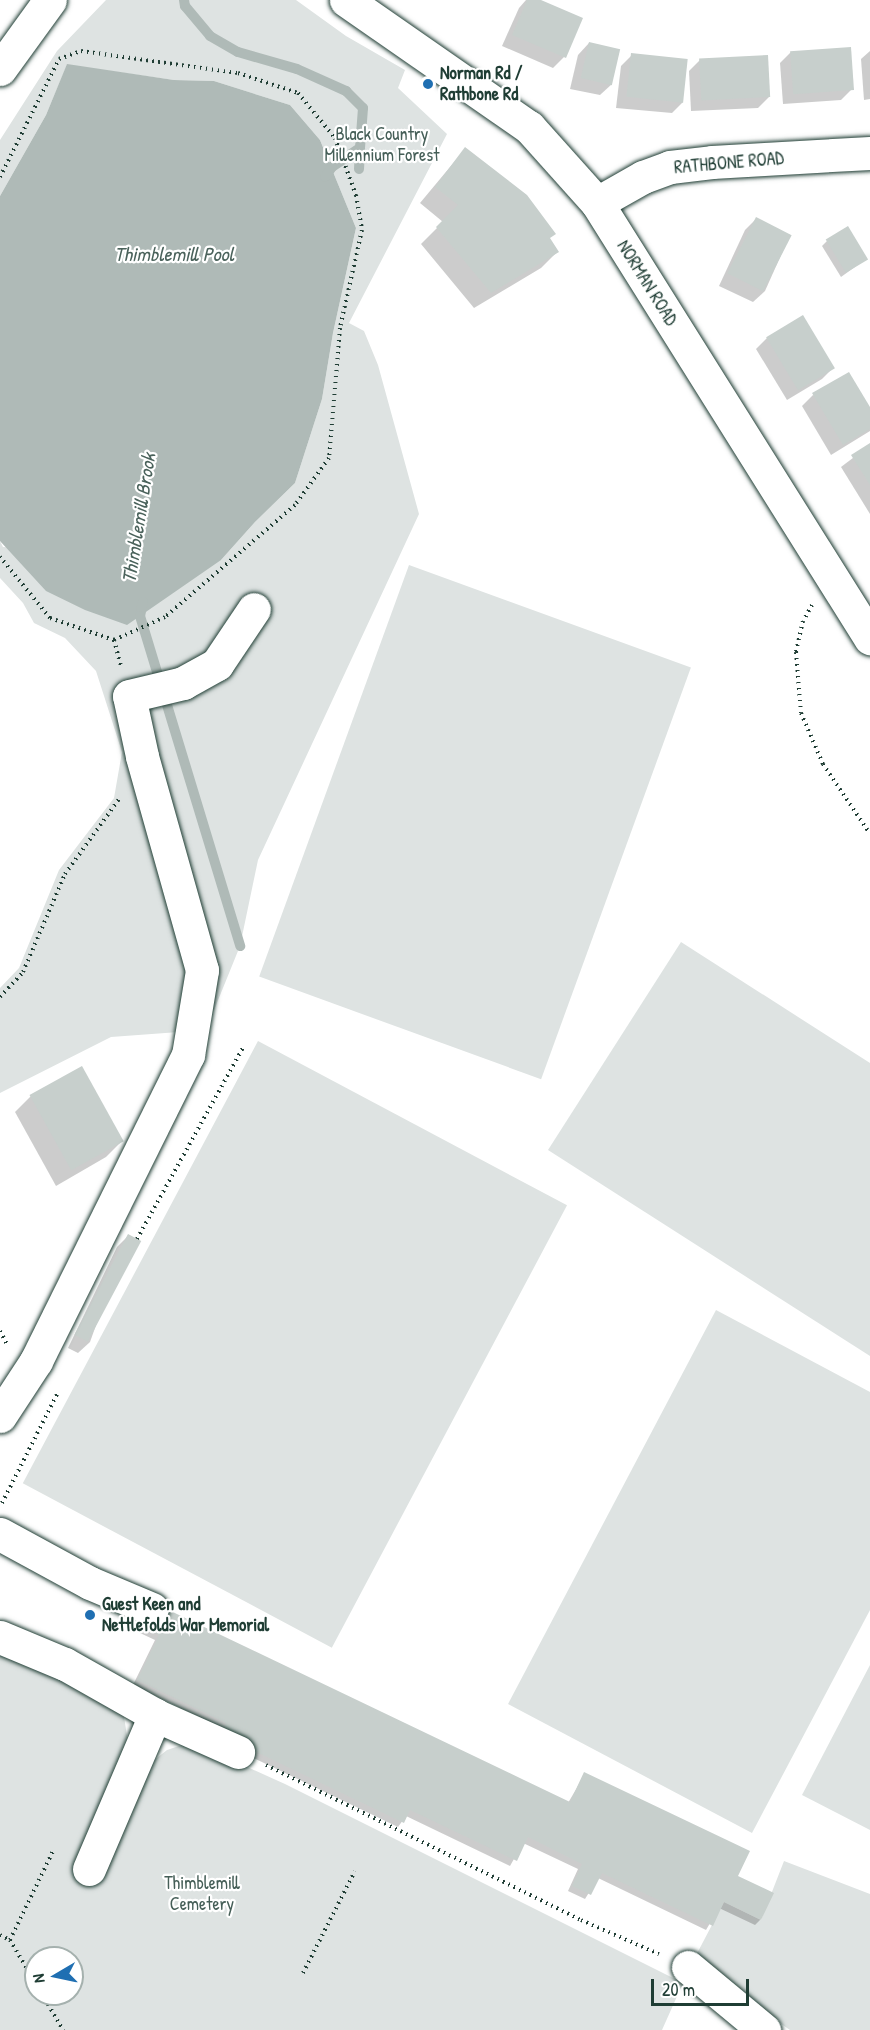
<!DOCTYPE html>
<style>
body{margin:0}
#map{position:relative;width:870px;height:2030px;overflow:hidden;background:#fff;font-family:"Patrick Hand",sans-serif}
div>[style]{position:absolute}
.green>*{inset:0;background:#dee3e2;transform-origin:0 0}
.water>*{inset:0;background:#afbab7}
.shadow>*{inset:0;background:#0003}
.stream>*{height:10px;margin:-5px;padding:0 5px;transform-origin:5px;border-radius:5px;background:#afbab7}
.building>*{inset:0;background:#c7cfcc;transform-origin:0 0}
.path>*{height:4px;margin-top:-2px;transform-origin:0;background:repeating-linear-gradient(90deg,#1f3d34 0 1.5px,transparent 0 6px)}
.roads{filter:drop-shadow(0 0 2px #1f3d34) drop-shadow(0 0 2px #1f3d34)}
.minor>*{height:33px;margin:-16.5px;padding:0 16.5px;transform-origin:16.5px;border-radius:16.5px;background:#fff}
.major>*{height:33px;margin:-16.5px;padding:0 16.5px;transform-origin:16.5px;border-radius:16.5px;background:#fff}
.dots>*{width:16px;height:16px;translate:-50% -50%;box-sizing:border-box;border:3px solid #fff;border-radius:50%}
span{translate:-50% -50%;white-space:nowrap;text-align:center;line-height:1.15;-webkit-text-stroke:4.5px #fff;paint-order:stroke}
.poi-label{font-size:18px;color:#1f3d34;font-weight:700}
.left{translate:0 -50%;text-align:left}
.park-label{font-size:18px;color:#455e57}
.street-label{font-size:18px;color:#1f3d34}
.water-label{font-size:20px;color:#4a625b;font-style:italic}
.north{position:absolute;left:24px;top:1946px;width:60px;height:60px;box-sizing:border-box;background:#fff;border:2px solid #a5b1ae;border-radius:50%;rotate:261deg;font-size:16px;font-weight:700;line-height:24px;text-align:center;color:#1f3d34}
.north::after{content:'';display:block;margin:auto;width:21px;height:27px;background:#1f6fb2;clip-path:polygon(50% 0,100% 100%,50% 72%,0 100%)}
.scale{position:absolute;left:651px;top:1979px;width:98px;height:27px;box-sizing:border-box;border:3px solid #1f3d34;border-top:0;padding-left:8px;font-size:18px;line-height:21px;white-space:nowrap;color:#1f3d34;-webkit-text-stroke:4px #fff;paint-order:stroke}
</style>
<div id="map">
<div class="green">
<i style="clip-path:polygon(106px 0,296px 0,346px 36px,405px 70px,398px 88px,447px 134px,349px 323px,364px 331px,378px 365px,419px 514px,258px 860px,240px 946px,206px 1030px,111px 1037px,0 1093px,0 988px,19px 968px,59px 870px,114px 798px,122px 752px,96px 671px,65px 638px,34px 623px,23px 603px,0 578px,0 541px,3px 547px,221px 560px,255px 522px,295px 483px,322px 399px,333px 333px,356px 228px,320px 140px,290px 105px,214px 81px,174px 80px,67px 65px,46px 115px,0 196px,0 140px,57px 51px)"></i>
<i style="left:409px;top:565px;width:300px;height:438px;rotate:20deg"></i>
<i style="clip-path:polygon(681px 942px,870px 1063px,870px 1356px,548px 1150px)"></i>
<i style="left:258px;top:1041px;width:350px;height:501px;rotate:28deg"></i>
<i style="clip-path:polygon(716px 1310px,870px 1392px,870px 1610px,752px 1833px,508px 1704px)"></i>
<i style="clip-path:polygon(evenodd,0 1646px,115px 1707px,124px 1717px,128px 1742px,152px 1762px,167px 1750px,185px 1744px,198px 1745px,285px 1784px,683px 1983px,662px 2030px,0 2030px,0 1646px,36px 1958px,72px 1958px,72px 1994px,36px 1994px,36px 1958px)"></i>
<i style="clip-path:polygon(870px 1665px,870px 1830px,802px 1795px)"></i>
<i style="clip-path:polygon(784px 1861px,870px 1894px,870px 2030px,790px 2030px,692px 1963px,724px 1902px,761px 1920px)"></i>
</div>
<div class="water">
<i style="clip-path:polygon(67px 64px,174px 80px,214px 81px,290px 105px,320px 140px,356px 228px,333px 333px,322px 399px,295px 483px,255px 522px,221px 560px,127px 625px,85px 610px,46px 591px,0 541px,0 196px,46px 115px)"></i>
</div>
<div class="shadow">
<i style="clip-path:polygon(526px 0,538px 0,564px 57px,553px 68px,502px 46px,519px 8px)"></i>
<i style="clip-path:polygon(589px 43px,612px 84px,600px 95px,570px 89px,578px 55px)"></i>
<i style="clip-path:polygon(870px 51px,870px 99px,864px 100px,861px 59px)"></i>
<i style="clip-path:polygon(791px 52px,852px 89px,841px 100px,783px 104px,780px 63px)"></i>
<i style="clip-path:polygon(632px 55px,683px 102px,672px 113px,616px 108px,621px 66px)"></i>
<i style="clip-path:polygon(700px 60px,769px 97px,758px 108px,691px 111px,689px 71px)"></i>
<i style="clip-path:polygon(465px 149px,557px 252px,541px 268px,474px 308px,421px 244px,443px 222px,420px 203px)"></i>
<i style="clip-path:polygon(756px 219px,790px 235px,765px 291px,753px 302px,719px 286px,745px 230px)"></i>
<i style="clip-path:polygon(827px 241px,866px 259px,841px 277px,822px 246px)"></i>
<i style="clip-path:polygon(767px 338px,833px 368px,822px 379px,787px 400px,756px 349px)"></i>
<i style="clip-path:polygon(813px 395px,870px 410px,870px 431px,831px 455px,802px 406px)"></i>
<i style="clip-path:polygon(870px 445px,870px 514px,841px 467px)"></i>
<i style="clip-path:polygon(31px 1096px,122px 1141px,106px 1157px,56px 1186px,15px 1112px)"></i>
<i style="clip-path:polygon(128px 1236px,90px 1342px,78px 1353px,68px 1348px,117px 1247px)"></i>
<i style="clip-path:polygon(151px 1611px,568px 1803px,585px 1774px,736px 1876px,772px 1894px,760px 1920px,755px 1925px,719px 1908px,706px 1930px,598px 1878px,585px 1899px,568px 1891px,578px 1869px,523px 1843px,510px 1866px,406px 1816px,398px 1827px,216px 1740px,222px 1728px,133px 1685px,155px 1640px,140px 1633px)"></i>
</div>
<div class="stream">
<i style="left:184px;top:0;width:6px;rotate:81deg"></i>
<i style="left:185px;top:6px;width:39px;rotate:50deg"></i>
<i style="left:210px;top:36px;width:32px;rotate:30deg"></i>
<i style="left:238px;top:52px;width:61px;rotate:16.1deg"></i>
<i style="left:297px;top:69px;width:54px;rotate:24.2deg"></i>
<i style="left:346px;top:91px;width:24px;rotate:45deg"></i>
<i style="left:363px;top:108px;width:40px;rotate:94.3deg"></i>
<i style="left:360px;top:148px;width:34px;rotate:146deg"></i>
<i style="left:332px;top:167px;width:12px;rotate:125deg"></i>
<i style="left:359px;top:169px;width:21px;rotate:-87deg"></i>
<i style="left:143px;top:602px;width:14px;rotate:102deg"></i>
<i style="left:140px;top:616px;width:345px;rotate:73.1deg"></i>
</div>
<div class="building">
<i style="clip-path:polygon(527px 0,541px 0,583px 18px,566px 58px,512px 35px)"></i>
<i style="left:589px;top:42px;width:32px;height:37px;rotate:13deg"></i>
<i style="left:851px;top:47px;width:43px;height:61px;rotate:86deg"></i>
<i style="left:631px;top:53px;width:57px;height:44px;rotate:6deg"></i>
<i style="left:768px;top:55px;width:42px;height:69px;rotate:87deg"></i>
<i style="clip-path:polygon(465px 147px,527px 195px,556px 234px,550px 238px,559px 252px,491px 293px,436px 227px,458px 205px,435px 187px)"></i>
<i style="left:756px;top:217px;width:40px;height:63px;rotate:27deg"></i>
<i style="left:848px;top:226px;width:39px;height:26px;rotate:59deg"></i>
<i style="left:803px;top:315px;width:62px;height:43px;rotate:59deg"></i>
<i style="clip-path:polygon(849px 372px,870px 407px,870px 429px,843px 445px,812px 393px)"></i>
<i style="clip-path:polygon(870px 443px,870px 485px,851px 455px)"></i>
<i style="left:82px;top:1066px;width:86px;height:60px;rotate:61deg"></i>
<i style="left:128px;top:1234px;width:15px;height:114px;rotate:28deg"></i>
<i style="clip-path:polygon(156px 1604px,570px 1802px,584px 1772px,750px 1851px,738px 1876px,774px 1893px,761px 1920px,724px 1902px,713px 1926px,602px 1873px,591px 1895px,572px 1886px,582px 1864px,528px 1837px,517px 1861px,410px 1810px,404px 1823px,221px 1735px,226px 1723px,137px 1680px,159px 1635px,145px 1628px)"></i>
</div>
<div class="path">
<i style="left:0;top:177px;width:132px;rotate:-63.4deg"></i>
<i style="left:59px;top:59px;width:23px;rotate:-20deg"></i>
<i style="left:81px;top:51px;width:159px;rotate:8deg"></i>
<i style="left:238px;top:73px;width:63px;rotate:18.4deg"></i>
<i style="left:298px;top:93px;width:58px;rotate:50.6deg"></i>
<i style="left:335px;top:138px;width:61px;rotate:69.8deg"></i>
<i style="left:356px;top:195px;width:36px;rotate:80deg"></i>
<i style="left:362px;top:230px;width:100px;rotate:102.7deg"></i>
<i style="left:340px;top:328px;width:130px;rotate:94.8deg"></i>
<i style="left:329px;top:458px;width:58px;rotate:125.9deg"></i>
<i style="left:295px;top:505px;width:172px;rotate:139.3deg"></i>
<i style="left:165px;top:617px;width:56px;rotate:155.7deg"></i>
<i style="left:114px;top:640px;width:68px;rotate:-161deg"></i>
<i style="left:50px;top:618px;width:79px;rotate:-129.3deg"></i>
<i style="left:812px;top:605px;width:18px;rotate:119deg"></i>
<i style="left:803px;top:621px;width:32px;rotate:103deg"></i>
<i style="left:796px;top:652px;width:61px;rotate:85.3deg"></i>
<i style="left:801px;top:713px;width:56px;rotate:66.7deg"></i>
<i style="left:823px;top:764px;width:84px;rotate:56.1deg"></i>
<i style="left:114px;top:640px;width:27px;rotate:75deg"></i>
<i style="left:0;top:997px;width:34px;rotate:-47deg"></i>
<i style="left:23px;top:972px;width:107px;rotate:-66.8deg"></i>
<i style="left:65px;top:874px;width:92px;rotate:-54.2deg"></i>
<i style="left:137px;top:1239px;width:218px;rotate:-61deg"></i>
<i style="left:0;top:1331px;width:15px;rotate:62deg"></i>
<i style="left:2px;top:1503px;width:124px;rotate:-63.2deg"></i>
<i style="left:266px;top:1765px;width:351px;rotate:26.2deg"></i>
<i style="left:581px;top:1920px;width:85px;rotate:23.6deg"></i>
<i style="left:0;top:1935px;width:11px;rotate:27deg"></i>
<i style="left:10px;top:1940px;width:99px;rotate:-64.2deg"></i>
<i style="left:10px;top:1940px;width:51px;rotate:59.4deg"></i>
<i style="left:303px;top:1973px;width:114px;rotate:-63deg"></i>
<i style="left:42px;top:1994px;width:42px;rotate:59.7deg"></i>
</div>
<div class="roads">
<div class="minor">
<i style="left:346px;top:0;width:223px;rotate:34.8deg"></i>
<i style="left:529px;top:127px;width:102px;rotate:48.2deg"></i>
<i style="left:597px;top:203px;width:514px;rotate:57.89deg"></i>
<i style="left:597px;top:203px;width:53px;rotate:-29.5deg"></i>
<i style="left:643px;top:177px;width:29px;rotate:-20deg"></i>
<i style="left:670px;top:167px;width:42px;rotate:-6.8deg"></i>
<i style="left:712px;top:162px;width:158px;rotate:-3.3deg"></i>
<i style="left:0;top:1416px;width:66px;rotate:-56.8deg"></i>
<i style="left:36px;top:1361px;width:342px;rotate:-63.6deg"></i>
<i style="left:188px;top:1055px;width:86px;rotate:-80.6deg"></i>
<i style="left:202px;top:970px;width:222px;rotate:-105.7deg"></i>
<i style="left:142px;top:756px;width:61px;rotate:-102.2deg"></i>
<i style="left:129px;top:696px;width:56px;rotate:-13.5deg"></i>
<i style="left:183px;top:683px;width:39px;rotate:-29deg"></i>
<i style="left:217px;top:664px;width:66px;rotate:-56.1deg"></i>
<i style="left:0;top:1534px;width:102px;rotate:28.6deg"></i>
<i style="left:90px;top:1583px;width:67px;rotate:22.8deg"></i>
<i style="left:0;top:1637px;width:70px;rotate:22.6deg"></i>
<i style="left:65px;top:1664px;width:103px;rotate:29.5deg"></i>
<i style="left:155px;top:1715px;width:91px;rotate:24deg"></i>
<i style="left:89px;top:1869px;width:168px;rotate:-66.8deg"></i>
<i style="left:688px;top:1967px;width:99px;rotate:39.7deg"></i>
</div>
<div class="major">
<i style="left:0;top:69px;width:85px;rotate:-54.1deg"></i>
</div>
</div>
<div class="dots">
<i style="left:428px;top:84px;background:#1f6fb2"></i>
<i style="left:90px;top:1615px;background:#1f6fb2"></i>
</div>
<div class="poi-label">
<span class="left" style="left:440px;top:84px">Norman Rd /<br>Rathbone Rd</span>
<span class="left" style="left:102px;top:1615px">Guest Keen and<br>Nettlefolds War Memorial</span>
</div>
<div class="park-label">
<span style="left:382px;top:145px">Black Country<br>Millennium Forest</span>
<span style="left:202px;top:1894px">Thimblemill<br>Cemetery</span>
</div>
<div class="street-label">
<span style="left:729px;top:163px;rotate:-5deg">RATHBONE ROAD</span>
<span style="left:647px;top:283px;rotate:58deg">NORMAN ROAD</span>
</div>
<div class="water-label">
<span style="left:174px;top:253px">Thimblemill Pool</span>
<span style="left:138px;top:518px;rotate:-81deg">Thimblemill Brook</span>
</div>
<div class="north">N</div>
<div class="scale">20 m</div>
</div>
